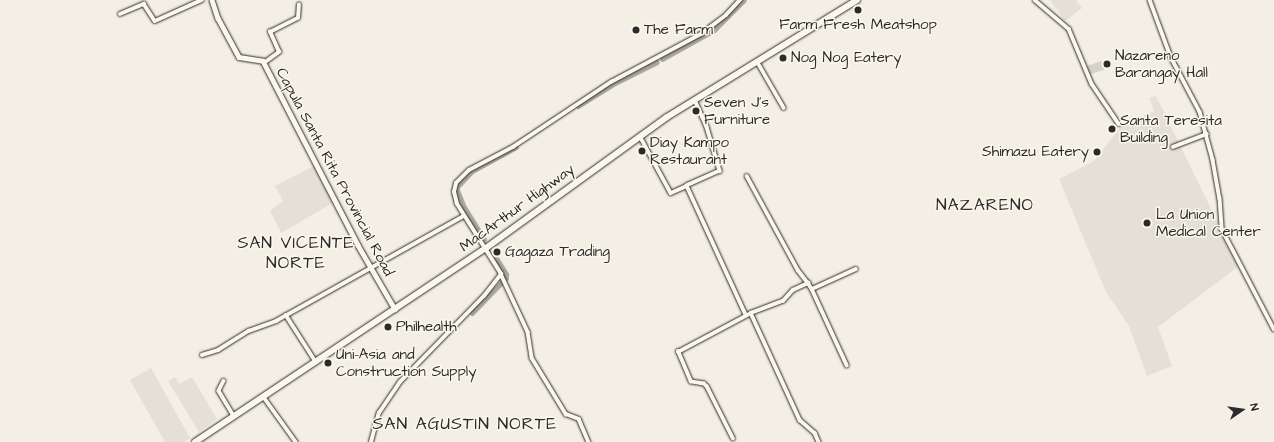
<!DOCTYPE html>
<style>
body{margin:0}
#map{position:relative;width:1274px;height:442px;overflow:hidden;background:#f3efe4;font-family:"Architects Daughter",sans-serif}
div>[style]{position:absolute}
.built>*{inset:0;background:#e4e0d6}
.green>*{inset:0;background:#d5d2c9;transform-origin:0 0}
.canal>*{height:5px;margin:-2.5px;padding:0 2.5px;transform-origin:2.5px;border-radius:2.5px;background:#aca9a2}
.roads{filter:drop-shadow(0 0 1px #2b2b2b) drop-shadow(0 0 1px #2b2b2b)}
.minor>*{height:3.5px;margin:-1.75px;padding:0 1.75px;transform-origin:1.75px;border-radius:1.75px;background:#fbf7ec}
.tertiary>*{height:4.5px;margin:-2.25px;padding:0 2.25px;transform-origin:2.25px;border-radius:2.25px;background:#fbf7ec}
.trunk>*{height:6px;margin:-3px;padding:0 3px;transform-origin:3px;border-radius:3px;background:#fbf7ec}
.dots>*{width:11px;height:11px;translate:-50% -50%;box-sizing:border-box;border:2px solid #fbf7ec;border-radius:50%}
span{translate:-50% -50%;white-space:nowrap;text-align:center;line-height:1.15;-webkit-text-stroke:3px #fbf7ec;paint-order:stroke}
.poi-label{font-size:15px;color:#2b2b2b}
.left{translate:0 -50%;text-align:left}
.right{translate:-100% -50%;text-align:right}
.street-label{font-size:15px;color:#2b2b2b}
.quarter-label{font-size:17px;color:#2b2b2b;letter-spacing:1px}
.north{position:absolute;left:1222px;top:390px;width:40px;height:40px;-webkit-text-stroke:3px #fbf7ec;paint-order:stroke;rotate:77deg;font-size:11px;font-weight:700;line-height:16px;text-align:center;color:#2b2b2b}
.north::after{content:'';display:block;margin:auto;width:14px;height:18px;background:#2b2b2b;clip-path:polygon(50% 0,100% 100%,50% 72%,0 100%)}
</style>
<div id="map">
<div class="built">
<i style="clip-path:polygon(1050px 0,1076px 0,1082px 8px,1065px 21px)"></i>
<i style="clip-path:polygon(1156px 96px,1239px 266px,1158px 327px,1172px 366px,1147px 376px,1129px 326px,1106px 292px,1059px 179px,1094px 161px,1122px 125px,1154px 111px,1149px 98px)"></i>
<i style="clip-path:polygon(318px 164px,336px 201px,281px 233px,270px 211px,283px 201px,275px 186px)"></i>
<i style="clip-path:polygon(151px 368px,190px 438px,184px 442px,165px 442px,130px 380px)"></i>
<i style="clip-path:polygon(175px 377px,179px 384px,192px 377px,217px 419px,199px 432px,168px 381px)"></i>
</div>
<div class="green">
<i style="left:1102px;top:61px;width:9px;height:16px;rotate:72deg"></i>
</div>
<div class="canal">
<i style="left:662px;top:59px;width:60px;rotate:-29.1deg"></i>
<i style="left:714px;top:30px;width:42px;rotate:-45deg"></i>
<i style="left:578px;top:106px;width:39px;rotate:-32deg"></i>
<i style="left:611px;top:85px;width:51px;rotate:-26.6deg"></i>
<i style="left:484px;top:239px;width:40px;rotate:-122deg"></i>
<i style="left:463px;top:205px;width:18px;rotate:-112deg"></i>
<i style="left:456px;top:188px;width:23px;rotate:-47deg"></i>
<i style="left:472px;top:171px;width:50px;rotate:-28.6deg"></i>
<i style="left:493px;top:253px;width:25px;rotate:58deg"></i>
<i style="left:506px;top:274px;width:4px;rotate:90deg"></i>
<i style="left:472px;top:313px;width:43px;rotate:-45.9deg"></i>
</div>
<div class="roads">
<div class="minor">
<i style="left:1035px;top:0;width:45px;rotate:40.5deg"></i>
<i style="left:1069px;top:29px;width:60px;rotate:67.3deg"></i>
<i style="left:1092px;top:84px;width:48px;rotate:56deg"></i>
<i style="left:1150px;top:0;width:61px;rotate:69.8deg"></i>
<i style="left:1171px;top:57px;width:62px;rotate:62.2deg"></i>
<i style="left:1200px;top:112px;width:50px;rotate:74.8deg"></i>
<i style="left:1213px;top:160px;width:39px;rotate:80deg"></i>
<i style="left:1220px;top:198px;width:31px;rotate:86deg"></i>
<i style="left:1222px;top:229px;width:113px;rotate:62.5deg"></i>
<i style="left:120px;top:14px;width:26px;rotate:-23deg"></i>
<i style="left:144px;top:4px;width:20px;rotate:57deg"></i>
<i style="left:155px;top:21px;width:51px;rotate:-24.1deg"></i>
<i style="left:757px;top:61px;width:54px;rotate:60.1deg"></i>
<i style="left:264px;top:63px;width:19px;rotate:-36deg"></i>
<i style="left:279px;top:52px;width:22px;rotate:-114deg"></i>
<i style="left:270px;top:32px;width:31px;rotate:-27deg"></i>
<i style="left:298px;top:18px;width:13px;rotate:-86deg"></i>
<i style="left:695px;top:100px;width:30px;rotate:66deg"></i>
<i style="left:707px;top:127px;width:46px;rotate:73.5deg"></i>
<i style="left:720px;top:171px;width:36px;rotate:156deg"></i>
<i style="left:687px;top:186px;width:142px;rotate:65.4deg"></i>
<i style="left:640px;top:136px;width:65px;rotate:61.5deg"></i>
<i style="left:671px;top:193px;width:17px;rotate:-24deg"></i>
<i style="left:1173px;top:147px;width:36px;rotate:-21deg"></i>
<i style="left:747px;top:176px;width:107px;rotate:61.5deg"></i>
<i style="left:798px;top:270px;width:16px;rotate:52deg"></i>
<i style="left:501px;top:274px;width:64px;rotate:65deg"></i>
<i style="left:528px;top:332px;width:26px;rotate:81deg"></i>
<i style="left:532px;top:358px;width:66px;rotate:58.7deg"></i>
<i style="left:566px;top:414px;width:14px;rotate:21deg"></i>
<i style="left:579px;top:419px;width:25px;rotate:67deg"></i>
<i style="left:812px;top:289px;width:84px;rotate:65.3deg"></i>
<i style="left:751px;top:313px;width:118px;rotate:65.4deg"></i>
<i style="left:800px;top:420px;width:20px;rotate:41deg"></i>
<i style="left:815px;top:433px;width:10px;rotate:66deg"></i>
<i style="left:286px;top:315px;width:56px;rotate:57.4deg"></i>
<i style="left:202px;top:355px;width:17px;rotate:-17deg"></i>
<i style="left:218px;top:350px;width:36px;rotate:-32deg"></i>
<i style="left:249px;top:331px;width:29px;rotate:-20deg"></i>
<i style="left:276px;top:321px;width:215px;rotate:-29.2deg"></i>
<i style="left:224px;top:381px;width:11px;rotate:117deg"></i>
<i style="left:219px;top:391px;width:29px;rotate:59deg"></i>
<i style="left:263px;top:396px;width:57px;rotate:54.3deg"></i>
<i style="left:733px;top:439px;width:58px;rotate:-116.6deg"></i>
<i style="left:707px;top:387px;width:4px;rotate:-135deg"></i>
<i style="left:704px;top:384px;width:13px;rotate:-171deg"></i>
<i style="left:691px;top:382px;width:33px;rotate:-113deg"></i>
<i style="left:678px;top:352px;width:83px;rotate:-28.1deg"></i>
<i style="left:751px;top:313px;width:34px;rotate:-21deg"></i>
<i style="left:783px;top:301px;width:15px;rotate:-48deg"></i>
<i style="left:793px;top:290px;width:17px;rotate:-25deg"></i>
<i style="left:808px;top:283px;width:7px;rotate:56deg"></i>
<i style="left:812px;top:289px;width:48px;rotate:-24.4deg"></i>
<i style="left:371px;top:442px;width:30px;rotate:-75deg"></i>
<i style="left:379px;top:413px;width:37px;rotate:-56deg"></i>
<i style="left:400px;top:382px;width:120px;rotate:-45.7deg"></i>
<i style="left:484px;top:296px;width:28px;rotate:-52deg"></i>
<i style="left:501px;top:274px;width:83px;rotate:-122.2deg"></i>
<i style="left:457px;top:204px;width:12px;rotate:-104deg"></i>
<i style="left:454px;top:192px;width:9px;rotate:-77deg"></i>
<i style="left:456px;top:183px;width:18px;rotate:-45deg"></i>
<i style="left:469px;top:170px;width:50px;rotate:-27.6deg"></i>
<i style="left:513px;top:147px;width:118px;rotate:-33.6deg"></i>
<i style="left:611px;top:82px;width:102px;rotate:-28.1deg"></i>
<i style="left:701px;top:34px;width:31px;rotate:-37deg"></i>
<i style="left:726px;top:15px;width:21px;rotate:-47deg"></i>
</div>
<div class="tertiary">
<i style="left:212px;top:0;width:19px;rotate:72deg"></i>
<i style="left:218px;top:18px;width:44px;rotate:61.7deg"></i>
<i style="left:239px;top:57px;width:24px;rotate:9deg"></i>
<i style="left:263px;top:61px;width:207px;rotate:62.7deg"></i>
<i style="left:358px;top:245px;width:74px;rotate:60deg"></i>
</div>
<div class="trunk">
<i style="left:195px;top:442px;width:350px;rotate:-33.7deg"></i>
<i style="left:486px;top:248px;width:223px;rotate:-35.9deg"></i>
<i style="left:667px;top:117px;width:223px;rotate:-31.6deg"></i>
</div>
</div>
<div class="dots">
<i style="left:858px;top:10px;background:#2b2b2b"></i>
<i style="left:636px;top:30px;background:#2b2b2b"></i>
<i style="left:783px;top:58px;background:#2b2b2b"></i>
<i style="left:1107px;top:64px;background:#2b2b2b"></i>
<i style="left:696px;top:111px;background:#2b2b2b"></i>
<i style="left:1112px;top:129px;background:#2b2b2b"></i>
<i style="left:642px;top:151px;background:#2b2b2b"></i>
<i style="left:1097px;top:152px;background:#2b2b2b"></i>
<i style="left:1147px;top:223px;background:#2b2b2b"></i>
<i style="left:497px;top:252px;background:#2b2b2b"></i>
<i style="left:388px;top:327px;background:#2b2b2b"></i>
<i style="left:328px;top:363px;background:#2b2b2b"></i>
</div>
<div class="poi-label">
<span style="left:858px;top:25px">Farm Fresh Meatshop</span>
<span class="left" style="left:644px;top:30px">The Farm</span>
<span class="left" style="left:1115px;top:64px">Nazareno<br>Barangay Hall</span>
<span class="left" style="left:791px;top:58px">Nog Nog Eatery</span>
<span class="left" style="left:704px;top:111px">Seven J's<br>Furniture</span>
<span class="left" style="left:1120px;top:129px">Santa Teresita<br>Building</span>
<span class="left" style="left:650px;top:151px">Diay Kampo<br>Restaurant</span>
<span class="right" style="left:1089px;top:152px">Shimazu Eatery</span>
<span class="left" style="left:1156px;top:223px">La Union<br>Medical Center</span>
<span class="left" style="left:505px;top:252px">Gagaza Trading</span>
<span class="left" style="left:396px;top:327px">Philhealth</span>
<span class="left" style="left:336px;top:363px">Uni-Asia and<br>Construction Supply</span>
</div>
<div class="street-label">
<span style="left:335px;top:172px;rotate:62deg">Capula Santa Rita Provincial Road</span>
<span style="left:517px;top:208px;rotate:-36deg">MacArthur Highway</span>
</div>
<div class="quarter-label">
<span style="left:985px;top:206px">NAZARENO</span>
<span style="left:296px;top:254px">SAN VICENTE<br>NORTE</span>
<span style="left:465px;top:425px">SAN AGUSTIN NORTE</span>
</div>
<div class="north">N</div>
</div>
